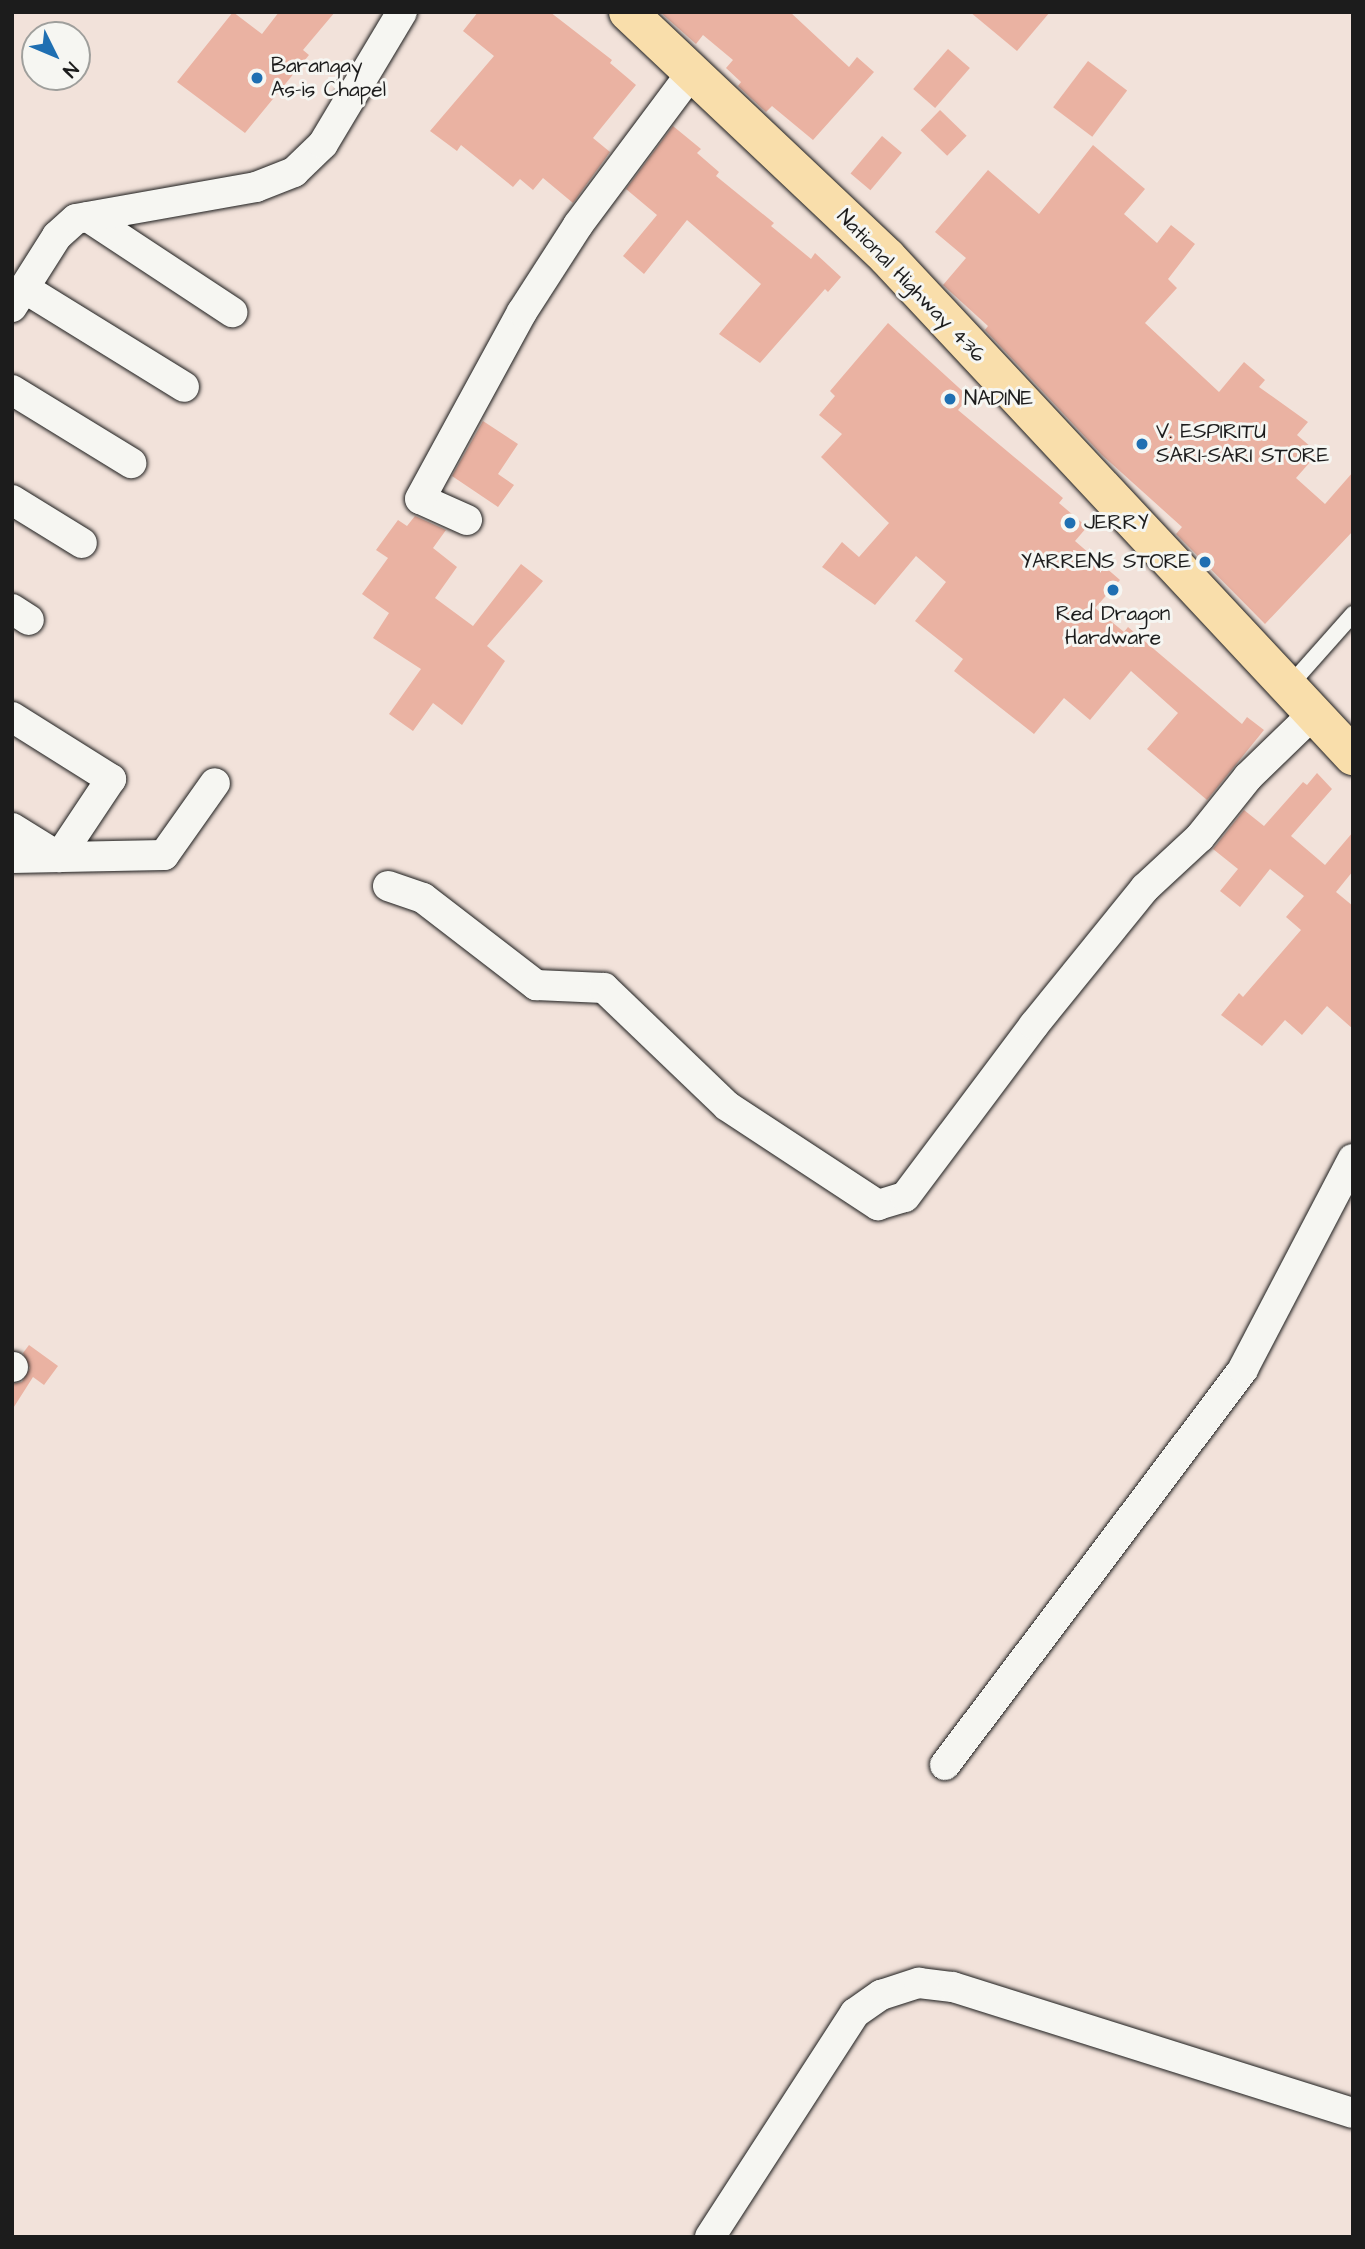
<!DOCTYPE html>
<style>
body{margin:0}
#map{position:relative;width:1365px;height:2249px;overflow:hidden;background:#f2e2da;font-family:"Architects Daughter",sans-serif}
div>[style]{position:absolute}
.building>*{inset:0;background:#eab2a2;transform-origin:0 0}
.roads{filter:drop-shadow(0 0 2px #1c1c1c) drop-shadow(0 0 2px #1c1c1c)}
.service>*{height:16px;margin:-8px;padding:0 8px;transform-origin:8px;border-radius:8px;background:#f6f6f2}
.minor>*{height:30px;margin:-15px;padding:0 15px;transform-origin:15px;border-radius:15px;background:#f6f6f2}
.primary>*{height:38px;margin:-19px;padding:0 19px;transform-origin:19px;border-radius:19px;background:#f9deab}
.dots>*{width:19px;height:19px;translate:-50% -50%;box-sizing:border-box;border:4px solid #f6f6f2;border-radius:50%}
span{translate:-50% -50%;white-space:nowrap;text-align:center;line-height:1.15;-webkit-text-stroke:6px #f6f6f2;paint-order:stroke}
.poi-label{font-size:21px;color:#1c1c1c}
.left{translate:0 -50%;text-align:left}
.right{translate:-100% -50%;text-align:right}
.street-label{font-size:21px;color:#1c1c1c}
.frame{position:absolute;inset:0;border:14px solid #1c1c1c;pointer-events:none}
.north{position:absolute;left:21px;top:21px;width:70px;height:70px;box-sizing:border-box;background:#f6f6f2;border:2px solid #9f9f9c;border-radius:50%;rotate:133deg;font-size:19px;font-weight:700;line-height:28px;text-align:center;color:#1c1c1c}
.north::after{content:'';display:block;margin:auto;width:24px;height:32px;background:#1f6fb2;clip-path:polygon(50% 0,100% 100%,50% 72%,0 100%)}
</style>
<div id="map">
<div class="building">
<i style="clip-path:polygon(233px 12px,262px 34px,279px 12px,335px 12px,303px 50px,309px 55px,245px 133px,177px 82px)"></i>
<i style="clip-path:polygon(478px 12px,550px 12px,612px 60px,610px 63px,636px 85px,593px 138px,610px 152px,573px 203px,543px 178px,533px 190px,520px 179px,513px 187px,461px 145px,457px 151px,430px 131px,494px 56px,463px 31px)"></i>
<i style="clip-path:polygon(660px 12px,790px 12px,849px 67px,857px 57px,874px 72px,813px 140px,772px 106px,766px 112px,738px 86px,741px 82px,726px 68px,733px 60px,703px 35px,696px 44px)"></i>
<i style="clip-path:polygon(970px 12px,1050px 12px,1017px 51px)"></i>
<i style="left:948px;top:49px;width:29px;height:53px;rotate:41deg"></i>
<i style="left:1088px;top:61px;width:49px;height:58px;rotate:37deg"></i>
<i style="left:940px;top:110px;width:37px;height:28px;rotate:44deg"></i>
<i style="clip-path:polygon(673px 126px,701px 149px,697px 153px,719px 172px,716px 176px,774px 223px,771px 226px,811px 259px,815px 253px,841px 277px,828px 292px,825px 289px,760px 363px,719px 334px,761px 284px,687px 220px,644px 274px,623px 256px,657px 215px,626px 189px)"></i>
<i style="left:882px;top:136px;width:26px;height:49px;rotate:40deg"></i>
<i style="clip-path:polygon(1093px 145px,1145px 189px,1124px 214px,1157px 243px,1171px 225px,1195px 244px,1168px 279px,1177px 288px,1145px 323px,1219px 392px,1244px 362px,1265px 380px,1259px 387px,1308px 422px,1297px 435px,1318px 453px,1296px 478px,1325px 504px,1353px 472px,1353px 531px,1265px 624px,1176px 534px,1182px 527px,1102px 455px,985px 330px,988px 326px,943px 285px,966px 258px,935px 232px,988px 170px,1039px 214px)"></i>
<i style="clip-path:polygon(888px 323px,969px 397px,958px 410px,1063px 498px,1059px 503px,1087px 527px,1075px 541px,1120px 580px,1095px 608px,1124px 632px,1128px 627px,1242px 724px,1247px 717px,1264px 730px,1207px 800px,1147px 749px,1178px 713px,1131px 671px,1090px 720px,1064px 698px,1034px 734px,954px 671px,963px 659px,915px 621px,946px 582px,916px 556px,875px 605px,822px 567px,842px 542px,859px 557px,889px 523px,821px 457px,842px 434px,819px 415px,835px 396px,830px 391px)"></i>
<i style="clip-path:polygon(483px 421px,518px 444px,498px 474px,514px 485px,498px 507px,452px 476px)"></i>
<i style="clip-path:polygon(415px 516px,446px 530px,433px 548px,457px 567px,435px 598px,473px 626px,521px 564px,543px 581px,487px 646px,505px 661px,462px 725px,433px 703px,413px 731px,389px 714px,421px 669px,373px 638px,389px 613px,362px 594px,388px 558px,376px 550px,398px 520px,407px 526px)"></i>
<i style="clip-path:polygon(1317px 773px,1332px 789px,1291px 836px,1325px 865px,1353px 832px,1353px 871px,1336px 892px,1353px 906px,1353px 1029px,1327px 1006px,1302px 1035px,1285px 1020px,1262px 1046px,1221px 1015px,1239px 993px,1243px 997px,1301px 930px,1286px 917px,1304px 896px,1270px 869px,1240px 907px,1220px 891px,1238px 869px,1213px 849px,1244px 810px,1264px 826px,1303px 782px,1307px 785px)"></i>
<i style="clip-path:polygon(29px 1345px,58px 1366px,44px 1385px,33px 1377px,12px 1410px,12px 1384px,22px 1382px,30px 1368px,23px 1353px)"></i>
</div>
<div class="roads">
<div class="service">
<i style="left:1290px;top:685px;width:95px;rotate:-48.4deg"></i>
</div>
<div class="minor">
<i style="left:88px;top:217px;width:173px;rotate:33.4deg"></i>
<i style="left:24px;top:288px;width:188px;rotate:31.7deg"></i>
<i style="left:12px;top:307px;width:84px;rotate:-57.6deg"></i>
<i style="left:57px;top:236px;width:25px;rotate:-42deg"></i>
<i style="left:76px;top:219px;width:183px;rotate:-10.1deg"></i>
<i style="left:256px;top:187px;width:41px;rotate:-21.5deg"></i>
<i style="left:294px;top:172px;width:40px;rotate:-44deg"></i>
<i style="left:323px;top:144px;width:154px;rotate:-59.1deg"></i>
<i style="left:12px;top:390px;width:140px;rotate:31.5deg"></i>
<i style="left:12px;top:500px;width:82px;rotate:31.6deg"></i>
<i style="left:467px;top:520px;width:51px;rotate:-155.9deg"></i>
<i style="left:420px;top:499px;width:213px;rotate:-61.4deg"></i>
<i style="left:522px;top:312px;width:103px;rotate:-57.2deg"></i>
<i style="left:578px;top:225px;width:191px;rotate:-53.3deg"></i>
<i style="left:12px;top:609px;width:20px;rotate:33deg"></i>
<i style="left:12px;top:717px;width:117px;rotate:32.1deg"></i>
<i style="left:111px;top:779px;width:94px;rotate:123.7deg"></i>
<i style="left:59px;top:857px;width:55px;rotate:-148.3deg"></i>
<i style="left:12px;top:858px;width:152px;rotate:-1.1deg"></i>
<i style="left:164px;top:855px;width:88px;rotate:-54.7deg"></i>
<i style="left:388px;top:886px;width:37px;rotate:19deg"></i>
<i style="left:423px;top:898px;width:143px;rotate:37.6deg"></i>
<i style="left:536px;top:985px;width:68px;rotate:2.5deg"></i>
<i style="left:604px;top:988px;width:170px;rotate:43.8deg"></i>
<i style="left:727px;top:1106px;width:181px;rotate:33.3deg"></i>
<i style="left:878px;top:1205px;width:28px;rotate:-17deg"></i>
<i style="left:905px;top:1197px;width:215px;rotate:-53.1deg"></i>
<i style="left:1034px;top:1025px;width:176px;rotate:-51deg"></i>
<i style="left:1145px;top:888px;width:75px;rotate:-42.8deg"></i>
<i style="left:1200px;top:837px;width:77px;rotate:-51.3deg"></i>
<i style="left:1248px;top:777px;width:92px;rotate:-44.1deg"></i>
<i style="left:12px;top:1367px;width:1px"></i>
<i style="left:945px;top:1765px;width:496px;rotate:-53deg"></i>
<i style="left:1243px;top:1369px;width:237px;rotate:-62.4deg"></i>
<i style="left:710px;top:2237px;width:267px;rotate:-57.1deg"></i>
<i style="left:855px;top:2013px;width:32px;rotate:-35deg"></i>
<i style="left:881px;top:1995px;width:40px;rotate:-18deg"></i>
<i style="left:919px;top:1983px;width:34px;rotate:7deg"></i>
<i style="left:953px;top:1987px;width:419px;rotate:17.5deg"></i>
</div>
<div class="primary">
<i style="left:628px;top:12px;width:357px;rotate:43.4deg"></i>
<i style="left:887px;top:257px;width:683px;rotate:46.96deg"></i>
</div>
</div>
<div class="dots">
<i style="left:257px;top:78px;background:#1f6fb2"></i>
<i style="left:950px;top:399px;background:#1f6fb2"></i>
<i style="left:1142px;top:444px;background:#1f6fb2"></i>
<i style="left:1070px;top:523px;background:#1f6fb2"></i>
<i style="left:1205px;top:562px;background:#1f6fb2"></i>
<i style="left:1113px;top:590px;background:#1f6fb2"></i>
</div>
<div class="poi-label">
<span class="left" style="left:271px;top:78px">Barangay<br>As-is Chapel</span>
<span class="left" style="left:964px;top:399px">NADINE</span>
<span class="left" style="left:1156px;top:444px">V. ESPIRITU<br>SARI-SARI STORE</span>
<span class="left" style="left:1084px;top:523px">JERRY</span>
<span class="right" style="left:1191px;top:562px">YARRENS STORE</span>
<span style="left:1113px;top:626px">Red Dragon<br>Hardware</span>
</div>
<div class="street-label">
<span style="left:911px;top:286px;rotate:46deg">National Highway 436</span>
</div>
<div class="frame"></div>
<div class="north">N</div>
</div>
